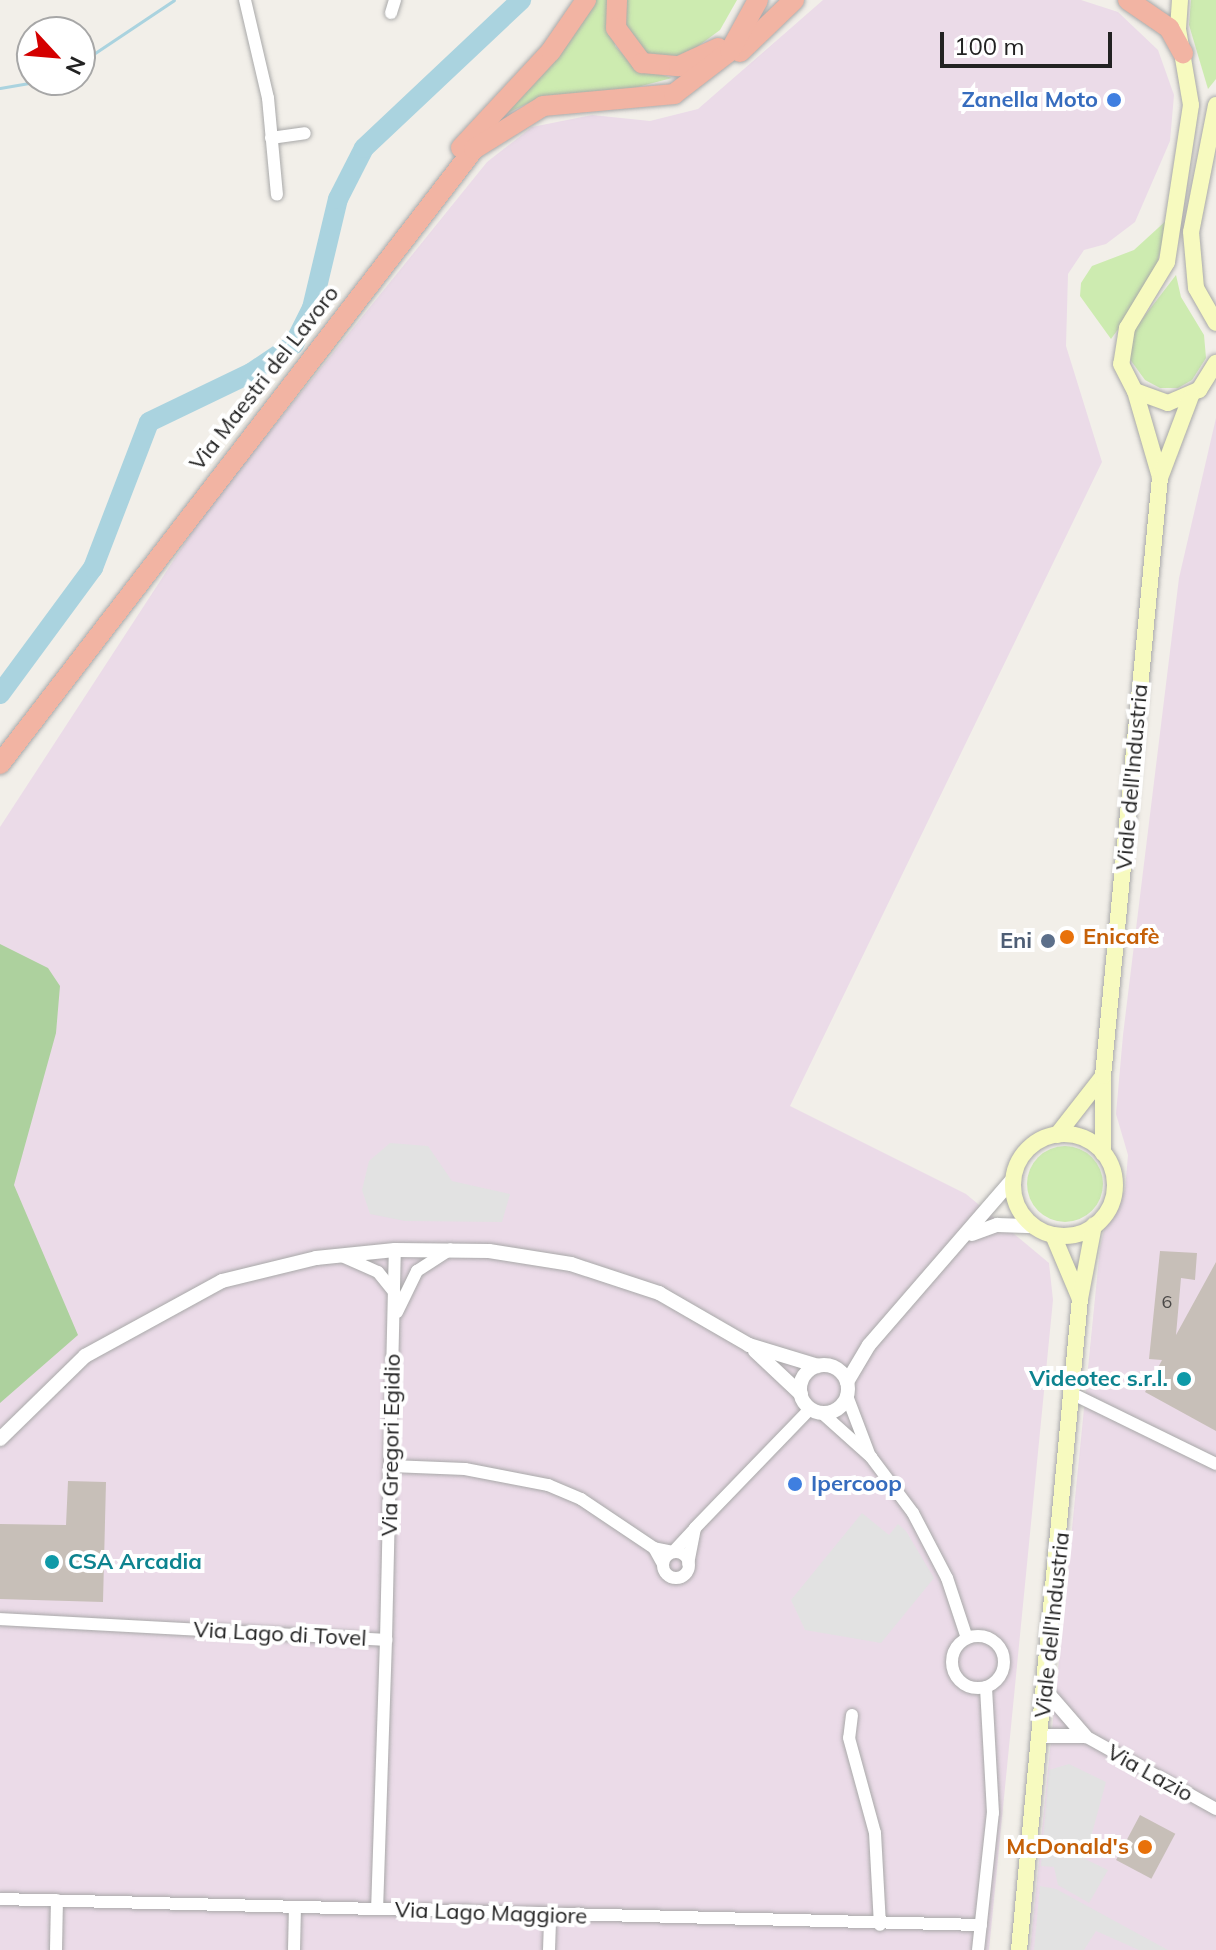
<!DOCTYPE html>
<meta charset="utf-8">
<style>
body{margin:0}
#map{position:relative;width:1216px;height:1950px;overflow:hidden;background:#f2efe9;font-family:Mulish,sans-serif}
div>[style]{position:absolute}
.industrial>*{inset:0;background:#ebdbe8}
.grass>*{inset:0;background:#cdebb0}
.round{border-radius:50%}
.forest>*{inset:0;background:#add19e}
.parking>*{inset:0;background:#e2e2e2}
.stream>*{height:3px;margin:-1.5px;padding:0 1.5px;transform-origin:1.5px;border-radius:1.5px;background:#aad3df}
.river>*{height:20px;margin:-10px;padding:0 10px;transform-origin:10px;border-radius:10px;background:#aad3df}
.building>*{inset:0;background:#c7bfb8;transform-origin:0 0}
.roads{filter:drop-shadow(0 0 2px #a9a9a9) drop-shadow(0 0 2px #a9a9a9)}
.minor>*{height:12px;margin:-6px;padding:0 6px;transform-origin:6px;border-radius:6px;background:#fff}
.minor>.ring{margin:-6px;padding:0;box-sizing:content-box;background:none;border:12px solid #fff;border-radius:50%}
.tertiary>*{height:14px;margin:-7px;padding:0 7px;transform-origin:7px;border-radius:7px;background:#fff}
.tertiary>.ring{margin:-7px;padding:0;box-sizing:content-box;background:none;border:14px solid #fff;border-radius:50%}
.secondary>*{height:16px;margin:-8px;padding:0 8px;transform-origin:8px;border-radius:8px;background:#f7fabf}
.secondary>.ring{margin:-8px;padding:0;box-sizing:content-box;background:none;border:16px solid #f7fabf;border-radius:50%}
.trunk>*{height:20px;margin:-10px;padding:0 10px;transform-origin:10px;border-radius:10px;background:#f2b4a3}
.dots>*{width:22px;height:22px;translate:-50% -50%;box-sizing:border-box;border:4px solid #fff;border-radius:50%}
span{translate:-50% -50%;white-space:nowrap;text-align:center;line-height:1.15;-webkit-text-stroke:8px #fff;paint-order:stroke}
.number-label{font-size:18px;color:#4b4948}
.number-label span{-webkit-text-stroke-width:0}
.shop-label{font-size:22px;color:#366cbe;font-weight:700}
.right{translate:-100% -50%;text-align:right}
.left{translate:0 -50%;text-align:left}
.street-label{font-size:22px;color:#222}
.food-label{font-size:22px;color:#c56008;font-weight:700}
.service-label{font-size:22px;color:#4e5e75;font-weight:700}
.culture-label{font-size:22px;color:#0d838f;font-weight:700}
.north{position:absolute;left:16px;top:16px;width:80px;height:80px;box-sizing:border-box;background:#fff;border:2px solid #a7a7a7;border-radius:50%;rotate:116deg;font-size:22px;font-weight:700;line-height:32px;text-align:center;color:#222}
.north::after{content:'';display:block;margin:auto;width:28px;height:36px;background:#d40000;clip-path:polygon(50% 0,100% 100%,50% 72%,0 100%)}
.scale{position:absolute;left:940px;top:32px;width:172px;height:36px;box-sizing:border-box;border:4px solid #222;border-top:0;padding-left:10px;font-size:24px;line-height:28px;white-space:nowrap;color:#222;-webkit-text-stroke:6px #fff;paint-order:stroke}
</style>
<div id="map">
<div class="industrial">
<i style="clip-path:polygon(823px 0,1081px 0,1118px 12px,1158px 50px,1174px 95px,1170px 141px,1135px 222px,1106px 244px,1084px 250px,1068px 274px,1066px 346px,1102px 462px,790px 1106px,966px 1194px,1049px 1263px,1053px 1300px,989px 1950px,0 1950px,0 827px,207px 509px,487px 162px,532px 127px,592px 115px,650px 121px,698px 109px)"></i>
<i style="clip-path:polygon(1216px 418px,1216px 1950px,1030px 1950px,1100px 1248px,1106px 1221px,1125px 1190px,1128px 1155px,1116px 1114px,1123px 1035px,1179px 578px)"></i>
</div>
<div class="grass">
<i style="clip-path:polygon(594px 0,610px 0,615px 46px,635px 67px,672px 78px,630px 89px,541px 97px,503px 115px)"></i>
<i style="clip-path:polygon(623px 0,737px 0,720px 30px,682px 58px,641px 54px,628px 40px)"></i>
<i style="clip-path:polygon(1191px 0,1216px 0,1216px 79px,1208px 89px,1189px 25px)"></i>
<i style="clip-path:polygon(1169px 218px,1152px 282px,1111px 339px,1080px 296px,1081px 283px,1092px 266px,1134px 250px)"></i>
<i style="clip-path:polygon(1176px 275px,1181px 297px,1204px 335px,1206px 358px,1192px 380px,1178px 388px,1160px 388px,1145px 380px,1129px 358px,1133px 331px)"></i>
<i class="round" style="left:1027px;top:1146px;width:76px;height:76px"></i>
</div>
<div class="forest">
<i style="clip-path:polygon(0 944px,48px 968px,60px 986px,56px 1033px,14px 1185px,78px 1335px,0 1403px)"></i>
</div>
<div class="parking">
<i style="clip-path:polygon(390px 1143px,428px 1146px,452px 1181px,510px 1194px,502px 1222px,405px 1221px,370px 1214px,362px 1190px,369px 1161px)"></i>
<i style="clip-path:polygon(862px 1513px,889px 1535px,898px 1524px,906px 1531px,934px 1578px,881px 1643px,805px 1630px,791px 1600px)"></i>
<i style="clip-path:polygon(1069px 1764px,1106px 1782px,1085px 1859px,1108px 1870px,1089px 1903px,1058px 1885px,1054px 1867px,1041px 1866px,1049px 1770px)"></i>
<i style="clip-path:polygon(1040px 1886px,1056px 1889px,1168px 1950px,1139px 1950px,1096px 1931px,1084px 1950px,1034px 1950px)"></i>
</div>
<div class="stream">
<i style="left:80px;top:63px;width:113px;rotate:-33.8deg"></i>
<i style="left:0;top:88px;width:47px;rotate:-9.9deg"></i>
</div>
<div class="river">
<i style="left:0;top:694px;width:157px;rotate:-53.6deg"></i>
<i style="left:93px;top:568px;width:156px;rotate:-69deg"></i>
<i style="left:149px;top:422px;width:113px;rotate:-25.7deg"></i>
<i style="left:251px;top:373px;width:52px;rotate:-34deg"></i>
<i style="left:294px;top:344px;width:40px;rotate:-63.4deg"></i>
<i style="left:312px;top:308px;width:112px;rotate:-76.6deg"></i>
<i style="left:338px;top:199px;width:57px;rotate:-63deg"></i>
<i style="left:364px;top:148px;width:216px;rotate:-43.3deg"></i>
</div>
<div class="building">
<i style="clip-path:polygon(1160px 1251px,1197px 1253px,1195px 1280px,1181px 1278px,1176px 1335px,1216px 1262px,1216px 1431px,1145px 1392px,1162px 1360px,1149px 1359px)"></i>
<i style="clip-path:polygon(68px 1481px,106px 1482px,103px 1602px,0 1599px,0 1524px,66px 1525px)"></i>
<i style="left:1140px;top:1815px;width:40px;height:51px;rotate:28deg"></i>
</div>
<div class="roads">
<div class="minor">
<i style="left:245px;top:0;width:101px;rotate:76.8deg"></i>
<i style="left:268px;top:98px;width:97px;rotate:84.7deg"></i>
<i style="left:391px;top:13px;width:14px;rotate:-73deg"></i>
<i style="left:271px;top:138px;width:34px;rotate:-8deg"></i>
<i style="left:342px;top:1256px;width:39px;rotate:24deg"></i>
<i style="left:378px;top:1272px;width:26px;rotate:51deg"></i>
<i style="left:397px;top:1312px;width:46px;rotate:-64deg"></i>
<i style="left:417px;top:1271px;width:40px;rotate:-32.9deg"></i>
<i style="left:1075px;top:1395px;width:157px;rotate:26.1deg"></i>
<i style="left:847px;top:1396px;width:62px;rotate:69.2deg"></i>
<i style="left:822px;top:1413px;width:66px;rotate:41.9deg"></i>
<i style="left:871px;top:1457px;width:70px;rotate:53.1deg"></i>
<i style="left:913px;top:1513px;width:73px;rotate:62.4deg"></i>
<i style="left:947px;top:1578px;width:63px;rotate:71.6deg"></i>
<i style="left:391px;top:1466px;width:74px;rotate:2.3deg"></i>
<i style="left:465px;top:1469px;width:85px;rotate:10.9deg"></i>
<i style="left:548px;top:1485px;width:36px;rotate:23deg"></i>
<i style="left:581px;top:1499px;width:88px;rotate:33.9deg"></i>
<i style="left:695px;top:1528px;width:165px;rotate:-46deg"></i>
<i class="ring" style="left:663px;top:1552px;width:14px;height:14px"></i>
<i style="left:663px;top:1564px;width:18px;rotate:-119deg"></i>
<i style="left:654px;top:1548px;width:19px;rotate:12deg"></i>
<i style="left:673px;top:1552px;width:33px;rotate:-47deg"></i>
<i style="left:695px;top:1528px;width:36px;rotate:101deg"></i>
<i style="left:0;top:1619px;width:387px;rotate:3.1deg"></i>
<i style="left:386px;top:1640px;width:269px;rotate:91.9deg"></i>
<i class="ring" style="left:952px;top:1636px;width:40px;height:40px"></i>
<i style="left:386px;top:1640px;width:390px;rotate:-88.7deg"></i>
<i style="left:852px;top:1715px;width:23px;rotate:97deg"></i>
<i style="left:849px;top:1738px;width:98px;rotate:74.7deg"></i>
<i style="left:875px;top:1833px;width:92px;rotate:86.9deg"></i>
<i style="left:1085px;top:1736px;width:150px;rotate:29.1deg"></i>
<i style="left:0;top:1899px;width:981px;rotate:1.52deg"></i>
<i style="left:56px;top:1950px;width:50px;rotate:-88.9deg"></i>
<i style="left:294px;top:1950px;width:43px;rotate:-88.7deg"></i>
<i style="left:549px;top:1950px;width:35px;rotate:-88deg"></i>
<i style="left:978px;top:1950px;width:138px;rotate:-83.8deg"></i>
<i style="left:993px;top:1813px;width:126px;rotate:-93.2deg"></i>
</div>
<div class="tertiary">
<i style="left:972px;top:1234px;width:27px;rotate:-20deg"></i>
<i style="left:997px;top:1225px;width:37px;rotate:2deg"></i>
<i style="left:755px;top:1351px;width:63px;rotate:43.1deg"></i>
<i class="ring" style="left:800px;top:1365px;width:34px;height:34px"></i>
<i style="left:847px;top:1382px;width:43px;rotate:-59.3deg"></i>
<i style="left:869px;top:1345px;width:220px;rotate:-49.1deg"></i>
<i style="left:0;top:1439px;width:119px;rotate:-44.3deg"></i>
<i style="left:85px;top:1356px;width:156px;rotate:-28.7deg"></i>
<i style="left:222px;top:1281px;width:97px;rotate:-13.7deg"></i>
<i style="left:316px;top:1258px;width:79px;rotate:-5.8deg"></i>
<i style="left:395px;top:1250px;width:94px;rotate:0.6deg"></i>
<i style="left:489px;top:1251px;width:83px;rotate:9deg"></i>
<i style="left:571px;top:1264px;width:93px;rotate:18.2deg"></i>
<i style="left:659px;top:1293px;width:104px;rotate:30deg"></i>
<i style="left:749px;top:1345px;width:72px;rotate:16.9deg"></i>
<i style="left:1046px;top:1691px;width:60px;rotate:49.1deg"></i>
<i style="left:1040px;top:1736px;width:44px"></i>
</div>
<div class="secondary">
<i style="left:1180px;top:0;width:29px;rotate:94deg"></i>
<i style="left:1178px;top:29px;width:77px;rotate:80.3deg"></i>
<i style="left:1191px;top:105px;width:159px;rotate:98.7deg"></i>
<i style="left:1167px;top:262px;width:77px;rotate:121.2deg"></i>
<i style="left:1127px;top:328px;width:36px;rotate:99deg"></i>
<i style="left:1121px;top:364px;width:30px;rotate:63deg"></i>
<i style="left:1135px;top:391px;width:35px;rotate:20deg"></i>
<i style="left:1168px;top:403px;width:34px;rotate:-23deg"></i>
<i style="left:1199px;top:390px;width:32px;rotate:-58deg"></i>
<i style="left:1216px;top:105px;width:129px;rotate:101.1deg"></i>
<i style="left:1191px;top:232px;width:56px;rotate:84.9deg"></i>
<i style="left:1196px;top:288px;width:40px;rotate:60.3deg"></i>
<i style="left:1135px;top:391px;width:90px;rotate:73.8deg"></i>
<i class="ring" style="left:1013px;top:1134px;width:86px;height:86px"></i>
<i style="left:1057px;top:1135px;width:75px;rotate:-52.1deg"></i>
<i style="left:1103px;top:1153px;width:77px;rotate:-90deg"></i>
<i style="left:1103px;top:1076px;width:601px;rotate:-84.56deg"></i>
<i style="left:1160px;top:478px;width:88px;rotate:-69.3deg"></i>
<i style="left:1053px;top:1235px;width:69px;rotate:67.1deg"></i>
<i style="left:1019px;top:1950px;width:654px;rotate:-84.65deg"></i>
<i style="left:1080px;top:1299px;width:75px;rotate:-79.3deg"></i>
</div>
<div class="trunk">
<i style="left:617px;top:0;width:28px;rotate:92deg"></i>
<i style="left:616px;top:28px;width:44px;rotate:53.4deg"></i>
<i style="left:642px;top:63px;width:37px;rotate:5deg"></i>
<i style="left:679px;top:66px;width:43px;rotate:-24.8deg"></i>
<i style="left:1128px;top:0;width:50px;rotate:34.3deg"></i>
<i style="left:1169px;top:28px;width:29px;rotate:61deg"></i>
<i style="left:740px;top:52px;width:75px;rotate:-43.9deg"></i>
<i style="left:461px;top:148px;width:132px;rotate:-47.1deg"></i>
<i style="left:551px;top:51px;width:62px;rotate:-55.5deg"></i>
<i style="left:0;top:764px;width:776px;rotate:-52.38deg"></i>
<i style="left:474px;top:149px;width:81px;rotate:-31.9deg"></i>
<i style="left:543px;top:106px;width:132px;rotate:-5.2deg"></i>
<i style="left:674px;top:94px;width:71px;rotate:-37.5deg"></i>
<i style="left:730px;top:51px;width:58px;rotate:-61.2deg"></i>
</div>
</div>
<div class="dots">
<i style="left:1114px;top:100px;background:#3f7fe0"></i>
<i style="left:1067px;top:937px;background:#e8710a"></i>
<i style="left:1048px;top:941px;background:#5c6f8a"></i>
<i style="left:1184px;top:1379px;background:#0f9aa8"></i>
<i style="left:795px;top:1484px;background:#3f7fe0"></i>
<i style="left:52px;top:1562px;background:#0f9aa8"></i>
<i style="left:1145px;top:1847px;background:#e8710a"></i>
</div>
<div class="number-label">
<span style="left:1167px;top:1302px">6</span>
</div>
<div class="shop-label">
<span class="right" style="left:1098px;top:100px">Zanella Moto</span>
<span class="left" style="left:811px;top:1484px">Ipercoop</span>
</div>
<div class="street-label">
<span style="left:264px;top:378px;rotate:-52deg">Via Maestri del Lavoro</span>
<span style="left:1132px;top:777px;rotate:-85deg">Viale dell'Industria</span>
<span style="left:391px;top:1445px;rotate:-89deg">Via Gregori Egidio</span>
<span style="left:1052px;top:1625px;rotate:-84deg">Viale dell'Industria</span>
<span style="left:280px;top:1634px;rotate:3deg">Via Lago di Tovel</span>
<span style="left:1150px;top:1773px;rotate:29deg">Via Lazio</span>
<span style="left:491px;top:1913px;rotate:2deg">Via Lago Maggiore</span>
</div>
<div class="food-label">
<span class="left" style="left:1083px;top:937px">Enicafè</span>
<span class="right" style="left:1129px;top:1847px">McDonald's</span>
</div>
<div class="service-label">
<span class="right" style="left:1032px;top:941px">Eni</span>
</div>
<div class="culture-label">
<span class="right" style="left:1168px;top:1379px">Videotec s.r.l.</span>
<span class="left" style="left:68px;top:1562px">CSA Arcadia</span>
</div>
<div class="north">N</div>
<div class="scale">100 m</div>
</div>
